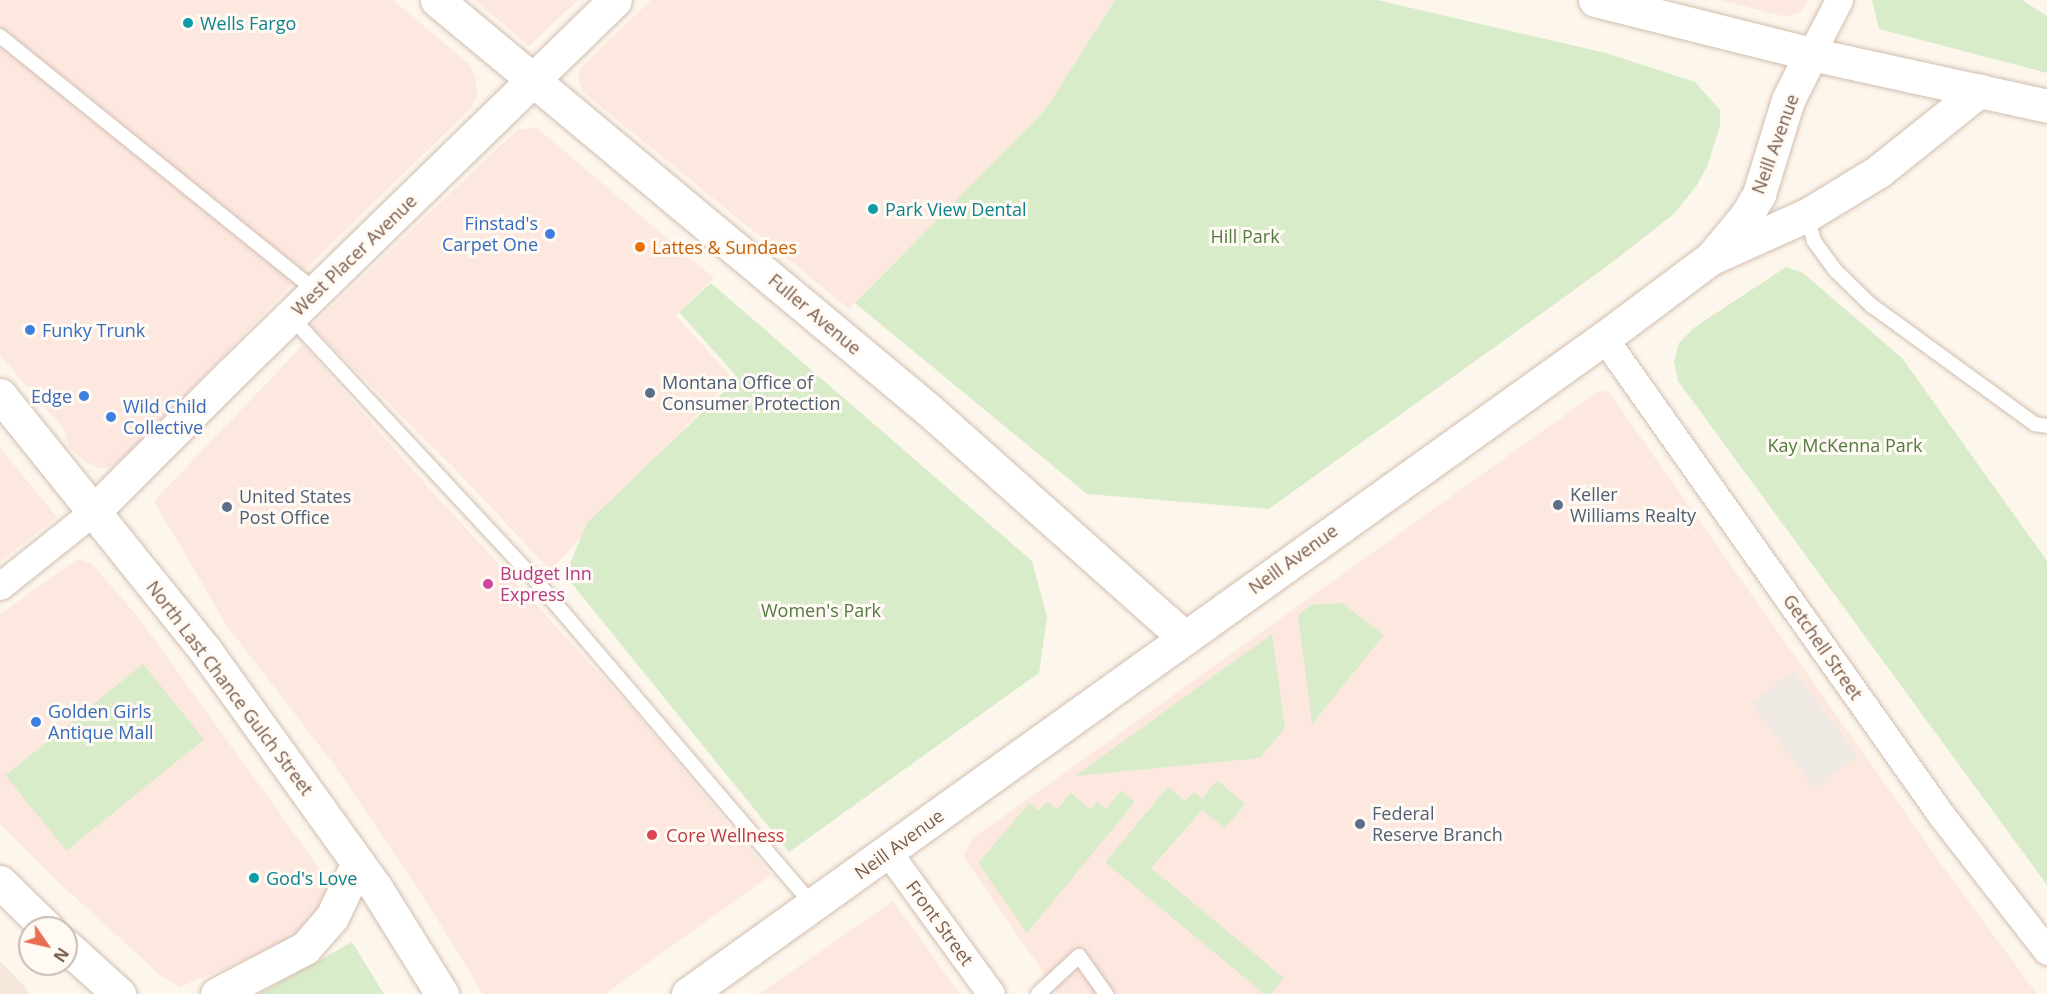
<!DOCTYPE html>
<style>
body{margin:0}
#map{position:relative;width:2047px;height:994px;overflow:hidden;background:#fdf6ec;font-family:"Open Sans",sans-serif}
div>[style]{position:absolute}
.residential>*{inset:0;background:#f5e8da}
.commercial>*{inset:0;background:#fde8e0}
.industrial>*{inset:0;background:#efe9e4;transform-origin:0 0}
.green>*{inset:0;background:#d8ecc9;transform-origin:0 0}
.roads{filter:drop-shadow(0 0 2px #d1beb0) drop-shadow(0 0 2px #d1beb0)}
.lane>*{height:14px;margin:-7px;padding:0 7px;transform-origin:7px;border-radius:7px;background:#fff}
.street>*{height:27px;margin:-13.5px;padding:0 13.5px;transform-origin:13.5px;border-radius:13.5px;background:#fff}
.secondary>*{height:33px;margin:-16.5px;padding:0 16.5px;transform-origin:16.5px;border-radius:16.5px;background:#fff}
.dots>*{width:16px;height:16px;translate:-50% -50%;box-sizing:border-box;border:3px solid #fffaf3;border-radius:50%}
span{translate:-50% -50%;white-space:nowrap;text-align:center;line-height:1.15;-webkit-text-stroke:6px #fffaf3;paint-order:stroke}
.culture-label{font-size:18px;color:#0d838f}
.left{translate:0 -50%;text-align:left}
.street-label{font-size:18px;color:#7a5c4d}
.shop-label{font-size:18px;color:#366cbe}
.right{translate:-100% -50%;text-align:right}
.park-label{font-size:18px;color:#537a41}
.food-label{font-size:18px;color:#c56008}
.service-label{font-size:18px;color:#4e5e75}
.hotel-label{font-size:18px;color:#b23c85}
.health-label{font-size:18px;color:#be3a42}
.north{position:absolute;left:18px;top:916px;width:60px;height:60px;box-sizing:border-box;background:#fffaf3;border:2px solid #cabbb1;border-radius:50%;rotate:124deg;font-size:16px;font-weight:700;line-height:24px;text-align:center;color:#7a5c4d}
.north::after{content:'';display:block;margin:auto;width:21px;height:27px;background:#e76f51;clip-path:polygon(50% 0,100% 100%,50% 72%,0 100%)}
</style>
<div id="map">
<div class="residential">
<i style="clip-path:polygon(0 961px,27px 989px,29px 994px,0 994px)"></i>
</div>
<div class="commercial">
<i style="clip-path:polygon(0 0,393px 0,469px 64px,476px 78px,477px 97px,471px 108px,317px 258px,136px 447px,112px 467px,100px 468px,84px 461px,69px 447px,64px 430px,0 355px)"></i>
<i style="clip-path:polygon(474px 0,578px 0,529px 46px)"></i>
<i style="clip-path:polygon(651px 0,1115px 0,1045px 110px,849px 309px,583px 92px,579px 82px,580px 69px)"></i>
<i style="clip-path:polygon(1720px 0,1808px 0,1800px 12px,1786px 17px)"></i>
<i style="clip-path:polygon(537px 128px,714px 278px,676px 315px,732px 378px,550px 570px,454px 468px,311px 326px,518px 129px)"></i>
<i style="clip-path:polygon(303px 345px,429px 488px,640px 718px,771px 875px,605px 994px,483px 994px,421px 893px,335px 766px,227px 626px,154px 501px)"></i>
<i style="clip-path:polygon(1608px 391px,1947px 872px,2037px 994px,1058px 994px,963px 856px,973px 838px,1597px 392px)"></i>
<i style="clip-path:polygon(0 448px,57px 517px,0 562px)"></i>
<i style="clip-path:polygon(77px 559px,91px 563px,139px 618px,329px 882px,327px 906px,288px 941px,180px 987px,160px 975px,54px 878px,0 824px,0 614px)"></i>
<i style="clip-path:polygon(893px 901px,960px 994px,759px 994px)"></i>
</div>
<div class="industrial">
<i style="left:1794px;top:671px;width:106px;height:54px;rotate:53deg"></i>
</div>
<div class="green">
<i style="clip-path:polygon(1115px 0,1377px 0,1606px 53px,1695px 82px,1720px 110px,1720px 126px,1708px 164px,1697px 185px,1674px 214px,1606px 267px,1269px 509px,1087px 494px,855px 303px,1045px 110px)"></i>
<i style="clip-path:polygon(1872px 0,2022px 0,2047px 16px,2047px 73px,1879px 29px)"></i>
<i style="clip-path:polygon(1786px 267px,1803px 273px,1902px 358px,2047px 561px,2047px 885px,1678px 381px,1674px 361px,1679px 343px,1695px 327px)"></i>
<i style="clip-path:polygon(711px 283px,1032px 561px,1047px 617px,1039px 673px,789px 852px,565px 575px,587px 523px,738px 378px,679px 312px)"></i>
<i style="clip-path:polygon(1342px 603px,1384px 635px,1312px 724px,1298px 616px,1310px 605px)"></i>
<i style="clip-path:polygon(1272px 634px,1285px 728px,1260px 758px,1075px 776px)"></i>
<i style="left:143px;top:664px;width:97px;height:177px;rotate:51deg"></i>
<i style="clip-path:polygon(1217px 780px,1245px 804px,1225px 828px,1202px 810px,1151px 868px,1284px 978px,1271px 994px,1263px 993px,1105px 862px,1168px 787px,1185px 801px,1194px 792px,1202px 799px)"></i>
<i style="clip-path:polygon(1121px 791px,1135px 802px,1027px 933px,978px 863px,1029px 803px,1039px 811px,1047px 801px,1057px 809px,1071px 793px,1090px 809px,1097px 802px,1106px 809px)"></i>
<i style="clip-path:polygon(352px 942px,384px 994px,259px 994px)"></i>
</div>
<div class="roads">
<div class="lane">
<i style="left:0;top:36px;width:406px;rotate:38.9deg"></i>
<i style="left:1807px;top:215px;width:27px;rotate:75deg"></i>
<i style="left:1814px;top:241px;width:37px;rotate:54deg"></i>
<i style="left:1836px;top:271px;width:49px;rotate:44.2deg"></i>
<i style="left:1871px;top:305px;width:203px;rotate:36deg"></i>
<i style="left:2035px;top:424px;width:12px;rotate:9deg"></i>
<i style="left:291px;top:317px;width:352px;rotate:47.1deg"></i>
<i style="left:531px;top:575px;width:434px;rotate:49.5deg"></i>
<i style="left:1038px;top:994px;width:56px;rotate:-42.8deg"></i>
<i style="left:1079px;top:956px;width:47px;rotate:54.6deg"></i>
</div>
<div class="street">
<i style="left:1811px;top:54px;width:61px;rotate:-62.6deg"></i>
<i style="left:1604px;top:338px;width:585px;rotate:54.74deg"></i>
<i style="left:1942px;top:816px;width:171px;rotate:52.1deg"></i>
<i style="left:0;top:586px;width:120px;rotate:-38.6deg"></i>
<i style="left:888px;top:852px;width:175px;rotate:54deg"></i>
</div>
<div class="secondary">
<i style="left:437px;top:0;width:640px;rotate:39.81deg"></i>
<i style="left:929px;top:410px;width:343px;rotate:41.7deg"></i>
<i style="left:1595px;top:0;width:223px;rotate:14deg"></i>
<i style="left:1811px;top:54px;width:242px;rotate:12.4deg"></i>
<i style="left:1716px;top:256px;width:100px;rotate:-24.3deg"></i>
<i style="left:1807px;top:215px;width:84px;rotate:-31.4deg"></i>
<i style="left:1879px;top:171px;width:129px;rotate:-38.7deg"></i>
<i style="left:0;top:395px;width:327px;rotate:51.2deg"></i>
<i style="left:205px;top:650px;width:293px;rotate:54.3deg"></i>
<i style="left:376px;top:888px;width:125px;rotate:58.1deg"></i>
<i style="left:94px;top:511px;width:197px;rotate:-45deg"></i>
<i style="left:233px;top:372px;width:533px;rotate:-44.24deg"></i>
<i style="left:0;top:882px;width:66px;rotate:44.4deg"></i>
<i style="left:66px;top:946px;width:72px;rotate:42.2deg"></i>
<i style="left:217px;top:994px;width:99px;rotate:-27.6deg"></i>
<i style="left:305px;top:948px;width:41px;rotate:-48.9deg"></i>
<i style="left:332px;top:917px;width:60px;rotate:-64.3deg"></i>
<i style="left:688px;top:994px;width:1127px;rotate:-35.61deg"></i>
<i style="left:1604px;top:338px;width:134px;rotate:-36.8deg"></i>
<i style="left:1711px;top:258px;width:55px;rotate:-50.2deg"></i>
<i style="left:1746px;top:216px;width:26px;rotate:-59deg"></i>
<i style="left:1759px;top:194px;width:98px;rotate:-72.9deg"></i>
<i style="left:1788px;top:100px;width:51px;rotate:-63.4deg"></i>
</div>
</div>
<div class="dots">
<i style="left:188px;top:23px;background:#0f9aa8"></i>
<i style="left:873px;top:209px;background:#0f9aa8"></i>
<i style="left:550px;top:234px;background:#3f7fe0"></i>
<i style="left:640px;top:247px;background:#e8710a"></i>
<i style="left:30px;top:330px;background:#3f7fe0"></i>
<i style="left:650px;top:393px;background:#5c6f8a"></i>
<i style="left:84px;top:396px;background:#3f7fe0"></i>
<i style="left:111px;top:417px;background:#3f7fe0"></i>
<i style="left:1558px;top:505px;background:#5c6f8a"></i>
<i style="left:227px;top:507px;background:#5c6f8a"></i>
<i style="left:488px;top:584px;background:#d1479c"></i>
<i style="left:36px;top:722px;background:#3f7fe0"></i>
<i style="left:1360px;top:824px;background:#5c6f8a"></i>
<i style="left:652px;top:835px;background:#e0444e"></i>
<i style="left:254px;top:878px;background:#0f9aa8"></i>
</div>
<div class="culture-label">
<span class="left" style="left:200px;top:23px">Wells Fargo</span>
<span class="left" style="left:885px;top:209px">Park View Dental</span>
<span class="left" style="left:266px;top:878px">God's Love</span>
</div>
<div class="street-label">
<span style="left:1775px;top:144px;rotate:-70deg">Neill Avenue</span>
<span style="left:354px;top:255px;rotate:-44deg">West Placer Avenue</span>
<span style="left:815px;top:314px;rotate:40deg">Fuller Avenue</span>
<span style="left:1293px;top:559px;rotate:-36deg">Neill Avenue</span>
<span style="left:1823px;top:647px;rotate:55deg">Getchell Street</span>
<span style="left:230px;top:688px;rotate:53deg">North Last Chance Gulch Street</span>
<span style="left:899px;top:844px;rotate:-36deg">Neill Avenue</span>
<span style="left:940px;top:923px;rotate:54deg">Front Street</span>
</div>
<div class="shop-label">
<span class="right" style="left:538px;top:234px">Finstad's<br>Carpet One</span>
<span class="left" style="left:42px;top:330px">Funky Trunk</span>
<span class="right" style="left:72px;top:396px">Edge</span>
<span class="left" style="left:123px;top:417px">Wild Child<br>Collective</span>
<span class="left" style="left:48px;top:722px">Golden Girls<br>Antique Mall</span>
</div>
<div class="park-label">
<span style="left:1245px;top:236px">Hill Park</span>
<span style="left:1845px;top:445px">Kay McKenna Park</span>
<span style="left:821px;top:610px">Women's Park</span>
</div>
<div class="food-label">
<span class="left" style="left:652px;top:247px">Lattes &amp; Sundaes</span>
</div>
<div class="service-label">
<span class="left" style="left:662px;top:393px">Montana Office of<br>Consumer Protection</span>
<span class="left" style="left:1570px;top:505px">Keller<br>Williams Realty</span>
<span class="left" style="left:239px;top:507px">United States<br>Post Office</span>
<span class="left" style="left:1372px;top:824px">Federal<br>Reserve Branch</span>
</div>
<div class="hotel-label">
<span class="left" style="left:500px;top:584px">Budget Inn<br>Express</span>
</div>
<div class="health-label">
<span class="left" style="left:666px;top:835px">Core Wellness</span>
</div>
<div class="north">N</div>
</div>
